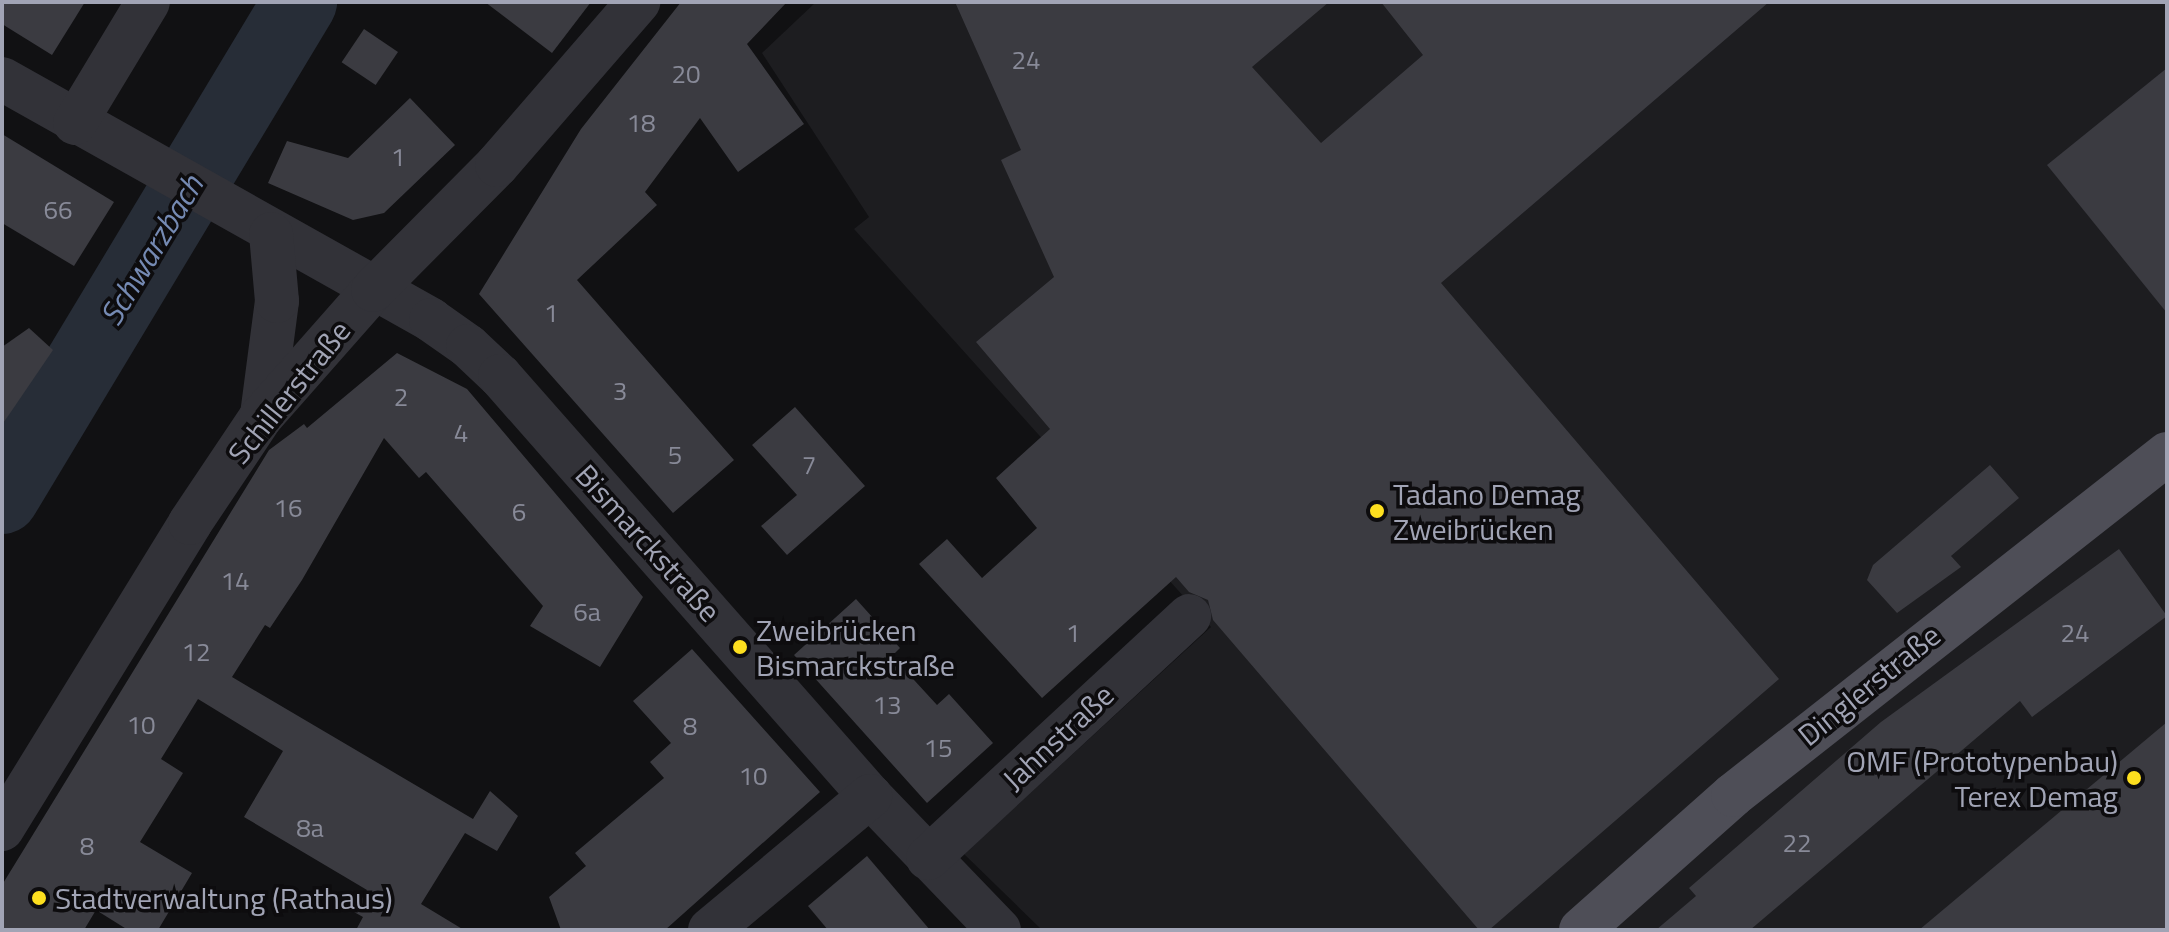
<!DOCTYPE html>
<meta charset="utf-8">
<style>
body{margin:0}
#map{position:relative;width:2169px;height:932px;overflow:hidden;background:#111113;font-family:"Titillium Web",sans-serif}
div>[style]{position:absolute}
.built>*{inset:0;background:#1d1d20}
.river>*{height:74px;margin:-37px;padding:0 37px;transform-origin:37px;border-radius:37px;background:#272d37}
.building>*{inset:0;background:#3b3b41;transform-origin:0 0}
.minor>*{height:44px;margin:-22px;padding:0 22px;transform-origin:22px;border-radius:22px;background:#323238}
.major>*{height:44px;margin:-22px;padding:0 22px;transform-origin:22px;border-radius:22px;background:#4e4e57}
.dots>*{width:22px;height:22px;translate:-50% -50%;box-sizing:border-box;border:4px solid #0d0c0e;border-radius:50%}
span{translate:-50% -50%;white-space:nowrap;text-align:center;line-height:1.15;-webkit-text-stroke:7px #0d0c0e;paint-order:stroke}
.number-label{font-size:26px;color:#888a98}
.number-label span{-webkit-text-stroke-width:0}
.street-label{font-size:30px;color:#a1a4b5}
.poi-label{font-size:30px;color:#a1a4b5}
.left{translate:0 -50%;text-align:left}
.right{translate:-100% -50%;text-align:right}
.water-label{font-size:32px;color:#758ab3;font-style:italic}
.frame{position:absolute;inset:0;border:4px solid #a1a4b5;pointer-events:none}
</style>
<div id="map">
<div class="built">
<i style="clip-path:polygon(816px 2px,2167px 2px,2167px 930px,1042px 930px,964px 854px,1211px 627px,854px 229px,869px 217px,762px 53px)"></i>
</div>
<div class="river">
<i style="left:2px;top:497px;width:578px;rotate:-58.95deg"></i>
</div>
<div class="building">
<i style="clip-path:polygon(2px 2px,85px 2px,52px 55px,2px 24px)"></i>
<i style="clip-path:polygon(485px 2px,591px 2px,552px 53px)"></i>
<i style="clip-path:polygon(681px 2px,787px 2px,747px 44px,804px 124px,738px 172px,700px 118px,645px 192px,657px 205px,577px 280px,734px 460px,673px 513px,479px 294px,581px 129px)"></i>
<i style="clip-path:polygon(955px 2px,1329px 2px,1252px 67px,1321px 143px,1423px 55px,1381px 2px,1769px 2px,1441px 283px,1779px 679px,1489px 930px,1479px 930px,1213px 620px,1208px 600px,1189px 592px,1176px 577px,1042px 698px,919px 564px,947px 539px,982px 578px,1037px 528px,996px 478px,1050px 429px,976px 342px,1054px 277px,1001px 160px,1021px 150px)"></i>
<i style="left:364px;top:29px;width:41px;height:40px;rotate:34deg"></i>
<i style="clip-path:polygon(2167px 68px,2167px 313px,2047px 165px)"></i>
<i style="clip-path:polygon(410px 98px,455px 145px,384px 213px,353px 220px,268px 183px,287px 141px,348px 158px)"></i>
<i style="clip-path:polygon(2px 134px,114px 202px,74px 266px,2px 223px)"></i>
<i style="clip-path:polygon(29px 328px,53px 350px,2px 425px,2px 347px)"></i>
<i style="clip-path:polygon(397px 353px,467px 389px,643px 597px,600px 667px,530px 626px,543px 606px,426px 472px,419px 478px,384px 438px,302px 580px,270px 628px,265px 625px,232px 677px,473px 819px,490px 791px,518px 816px,497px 851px,465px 833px,421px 904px,464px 930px,356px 930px,363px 917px,354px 912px,367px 890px,244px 817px,283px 751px,198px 699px,161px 759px,183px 773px,140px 842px,192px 873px,158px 930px,128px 930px,96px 910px,84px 930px,2px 930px,2px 885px,269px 450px,304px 424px,307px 428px)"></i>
<i style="clip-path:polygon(795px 407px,865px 486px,787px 555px,761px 526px,797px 495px,752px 445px)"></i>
<i style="clip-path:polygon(1990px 465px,2019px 498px,1951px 556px,1961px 567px,1897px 613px,1867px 580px,1873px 565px)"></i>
<i style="clip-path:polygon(2119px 549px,2167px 616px,2032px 717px,2020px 701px,1750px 930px,1656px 930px,1696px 896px,1689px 888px,1881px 722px)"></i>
<i style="clip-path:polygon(856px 599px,900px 648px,892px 656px,937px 705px,949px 694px,993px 743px,927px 803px,794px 655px)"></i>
<i style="clip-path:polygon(692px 649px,820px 792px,665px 930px,561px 930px,549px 897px,586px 866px,575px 853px,664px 778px,650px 762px,671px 743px,633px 701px)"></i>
<i style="clip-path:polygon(2167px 722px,2167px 930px,1919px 930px)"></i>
<i style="clip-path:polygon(867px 856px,930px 930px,828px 930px,808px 906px)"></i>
</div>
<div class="minor">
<i style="left:2px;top:79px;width:492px;rotate:29.3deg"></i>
<i style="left:431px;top:320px;width:45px;rotate:35.1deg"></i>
<i style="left:468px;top:346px;width:44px;rotate:43.2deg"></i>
<i style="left:500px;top:376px;width:560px;rotate:48.62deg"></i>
<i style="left:870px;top:796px;width:186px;rotate:46.1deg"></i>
<i style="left:75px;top:123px;width:141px;rotate:-58.9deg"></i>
<i style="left:262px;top:415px;width:115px;rotate:-82.5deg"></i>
<i style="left:277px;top:301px;width:67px;rotate:-95.1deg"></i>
<i style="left:2px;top:829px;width:359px;rotate:-58.4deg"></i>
<i style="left:190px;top:523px;width:128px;rotate:-56.2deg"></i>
<i style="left:261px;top:417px;width:169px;rotate:-48.6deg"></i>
<i style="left:373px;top:290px;width:176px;rotate:-45.2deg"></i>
<i style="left:497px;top:165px;width:216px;rotate:-49.1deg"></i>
<i style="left:928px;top:858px;width:356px;rotate:-42.8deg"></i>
<i style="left:710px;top:930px;width:209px;rotate:-39.9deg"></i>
</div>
<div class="major">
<i style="left:1581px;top:930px;width:203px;rotate:-41.6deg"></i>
<i style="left:1733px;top:795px;width:552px;rotate:-38.16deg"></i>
</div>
<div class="dots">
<i style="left:1377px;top:511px;background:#fddf1f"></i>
<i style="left:740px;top:647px;background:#fddf1f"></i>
<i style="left:2134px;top:778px;background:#fddf1f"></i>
<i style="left:39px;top:898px;background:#fddf1f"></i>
</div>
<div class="number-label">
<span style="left:1026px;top:60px">24</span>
<span style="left:686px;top:74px">20</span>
<span style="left:641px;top:123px">18</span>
<span style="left:398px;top:157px">1</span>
<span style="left:58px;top:210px">66</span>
<span style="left:551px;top:313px">1</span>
<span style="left:620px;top:391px">3</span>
<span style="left:401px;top:397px">2</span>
<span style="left:461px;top:433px">4</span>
<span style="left:675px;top:455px">5</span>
<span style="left:809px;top:465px">7</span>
<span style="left:288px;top:508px">16</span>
<span style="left:519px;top:512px">6</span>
<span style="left:235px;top:581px">14</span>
<span style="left:587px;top:612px">6a</span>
<span style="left:1073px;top:633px">1</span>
<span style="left:2075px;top:633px">24</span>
<span style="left:196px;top:652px">12</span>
<span style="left:887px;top:705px">13</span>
<span style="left:141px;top:725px">10</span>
<span style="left:690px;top:726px">8</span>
<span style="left:938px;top:748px">15</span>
<span style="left:753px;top:776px">10</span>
<span style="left:310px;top:828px">8a</span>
<span style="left:1797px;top:843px">22</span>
<span style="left:87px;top:846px">8</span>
</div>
<div class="street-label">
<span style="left:289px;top:392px;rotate:-51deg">Schillerstraße</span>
<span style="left:648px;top:543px;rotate:48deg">Bismarckstraße</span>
<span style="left:1869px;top:685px;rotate:-39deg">Dinglerstraße</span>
<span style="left:1058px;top:737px;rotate:-43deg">Jahnstraße</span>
</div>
<div class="poi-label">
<span class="left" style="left:1393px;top:511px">Tadano Demag<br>Zweibrücken</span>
<span class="left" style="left:756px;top:647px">Zweibrücken<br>Bismarckstraße</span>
<span class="right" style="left:2118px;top:778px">OMF (Prototypenbau)<br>Terex Demag</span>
<span class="left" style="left:55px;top:898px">Stadtverwaltung (Rathaus)</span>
</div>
<div class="water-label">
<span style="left:151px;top:250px;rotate:-59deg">Schwarzbach</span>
</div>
<div class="frame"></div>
</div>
